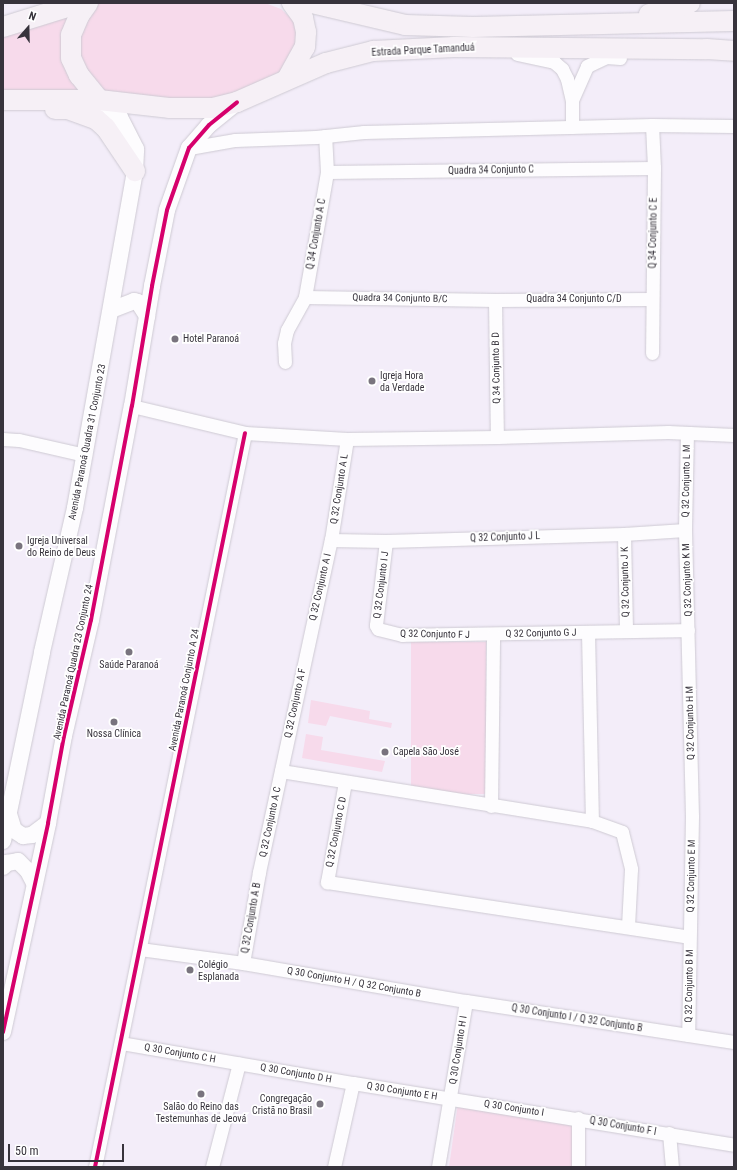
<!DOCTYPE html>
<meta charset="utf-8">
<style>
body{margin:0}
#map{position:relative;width:737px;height:1170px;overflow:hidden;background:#f3edf9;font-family:"Roboto Condensed",sans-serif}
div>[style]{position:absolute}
.green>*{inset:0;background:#f7daeb;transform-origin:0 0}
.roads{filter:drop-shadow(0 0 1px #cecad3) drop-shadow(0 0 1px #cecad3)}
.minor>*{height:13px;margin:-6.5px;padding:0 6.5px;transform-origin:6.5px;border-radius:6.5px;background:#fdfcfe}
.tertiary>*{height:16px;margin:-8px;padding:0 8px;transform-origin:8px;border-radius:8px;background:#fdfcfe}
.primary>*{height:20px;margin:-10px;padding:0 10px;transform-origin:10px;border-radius:10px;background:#f6f0f6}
.cycleway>*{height:4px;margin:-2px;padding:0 2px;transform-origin:2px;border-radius:2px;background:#d6006c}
.dots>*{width:11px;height:11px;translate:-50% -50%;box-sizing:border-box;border:2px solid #fff;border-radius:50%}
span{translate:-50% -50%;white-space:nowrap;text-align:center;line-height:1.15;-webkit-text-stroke:3.5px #fff;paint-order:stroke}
.street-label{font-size:10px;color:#37333c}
.poi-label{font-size:10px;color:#37333c}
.left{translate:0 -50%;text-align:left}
.right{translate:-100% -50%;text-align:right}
.frame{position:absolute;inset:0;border:4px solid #37333c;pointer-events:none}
.north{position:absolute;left:8px;top:8px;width:40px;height:40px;-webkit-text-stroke:3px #fff;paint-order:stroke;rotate:20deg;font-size:11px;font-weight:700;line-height:16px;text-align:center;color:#37333c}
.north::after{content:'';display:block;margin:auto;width:14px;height:18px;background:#37333c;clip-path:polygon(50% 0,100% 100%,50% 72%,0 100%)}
.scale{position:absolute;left:8px;top:1144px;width:116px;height:18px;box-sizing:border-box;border:2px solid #37333c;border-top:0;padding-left:5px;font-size:12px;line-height:14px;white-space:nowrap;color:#37333c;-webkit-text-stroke:3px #fff;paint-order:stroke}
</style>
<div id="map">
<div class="green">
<i style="clip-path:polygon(98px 3px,265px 3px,281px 9px,295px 22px,298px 48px,285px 76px,213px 102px,103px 96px,77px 55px,84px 18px,95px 4px)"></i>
<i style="clip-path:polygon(75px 16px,84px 91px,3px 91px,3px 32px)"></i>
<i style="left:486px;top:642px;width:152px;height:75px;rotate:90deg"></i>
<i style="clip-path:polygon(311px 700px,370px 711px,369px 719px,392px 723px,391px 728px,330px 716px,326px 726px,308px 723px)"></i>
<i style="clip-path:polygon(306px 734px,323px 737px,321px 750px,385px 761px,382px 772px,302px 758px)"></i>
<i style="clip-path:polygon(458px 1103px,580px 1121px,577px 1167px,449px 1167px)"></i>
</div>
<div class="roads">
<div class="minor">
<i style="left:517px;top:54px;width:38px;rotate:12deg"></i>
<i style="left:554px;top:62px;width:11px;rotate:41deg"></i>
<i style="left:562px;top:69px;width:11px;rotate:63deg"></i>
<i style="left:567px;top:79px;width:22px;rotate:77deg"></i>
<i style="left:572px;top:100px;width:27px;rotate:90deg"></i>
<i style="left:572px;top:100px;width:37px;rotate:-66deg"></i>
<i style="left:587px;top:66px;width:21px;rotate:-25deg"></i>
<i style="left:606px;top:57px;width:14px;rotate:4deg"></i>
<i style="left:652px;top:125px;width:43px;rotate:87.3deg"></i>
<i style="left:654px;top:168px;width:185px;rotate:90.6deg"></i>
<i style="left:189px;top:148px;width:47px;rotate:-9.9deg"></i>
<i style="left:235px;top:140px;width:81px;rotate:-2.1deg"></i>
<i style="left:316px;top:137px;width:48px;rotate:-5.9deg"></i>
<i style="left:364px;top:132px;width:288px;rotate:-1.4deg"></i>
<i style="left:652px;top:125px;width:82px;rotate:0.7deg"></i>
<i style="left:327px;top:172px;width:327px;rotate:-0.7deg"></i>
<i style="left:305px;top:297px;width:190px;rotate:0.9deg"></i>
<i style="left:495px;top:300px;width:157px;rotate:-0.4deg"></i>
<i style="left:495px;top:300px;width:137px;rotate:89.2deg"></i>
<i style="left:285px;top:362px;width:19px;rotate:-93deg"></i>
<i style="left:284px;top:343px;width:13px;rotate:-77deg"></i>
<i style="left:287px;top:330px;width:38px;rotate:-61deg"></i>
<i style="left:305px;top:297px;width:127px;rotate:-80deg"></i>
<i style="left:327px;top:172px;width:36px;rotate:-93deg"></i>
<i style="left:132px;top:406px;width:116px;rotate:13.4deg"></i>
<i style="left:245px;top:433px;width:102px;rotate:3.4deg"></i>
<i style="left:347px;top:439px;width:150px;rotate:-0.8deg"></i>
<i style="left:497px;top:437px;width:171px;rotate:-1.7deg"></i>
<i style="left:668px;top:432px;width:66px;rotate:2.6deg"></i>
<i style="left:687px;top:433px;width:97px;rotate:91.2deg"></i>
<i style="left:685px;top:530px;width:286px;rotate:88.6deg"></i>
<i style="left:692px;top:816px;width:219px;rotate:91deg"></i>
<i style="left:3px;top:439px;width:16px;rotate:4deg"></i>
<i style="left:19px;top:440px;width:68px;rotate:12.8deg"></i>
<i style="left:624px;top:534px;width:97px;rotate:88.8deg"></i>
<i style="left:331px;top:540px;width:55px;rotate:1deg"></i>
<i style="left:386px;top:541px;width:238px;rotate:-1.7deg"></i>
<i style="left:624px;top:534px;width:61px;rotate:-3.8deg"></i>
<i style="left:386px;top:541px;width:85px;rotate:96.8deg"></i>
<i style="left:376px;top:625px;width:4px;rotate:63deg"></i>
<i style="left:378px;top:629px;width:25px;rotate:14deg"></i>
<i style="left:402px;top:635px;width:286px;rotate:-1deg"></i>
<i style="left:588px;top:632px;width:189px;rotate:88.8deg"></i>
<i style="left:281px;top:771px;width:315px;rotate:9.1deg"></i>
<i style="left:592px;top:821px;width:32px;rotate:20deg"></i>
<i style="left:622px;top:832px;width:38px;rotate:76deg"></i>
<i style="left:631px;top:869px;width:58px;rotate:93deg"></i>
<i style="left:345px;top:782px;width:102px;rotate:100.2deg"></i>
<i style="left:327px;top:882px;width:366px;rotate:8.6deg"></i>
<i style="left:491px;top:806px;width:172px;rotate:-89.3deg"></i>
<i style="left:140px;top:949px;width:104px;rotate:7.7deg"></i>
<i style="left:243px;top:963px;width:226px;rotate:9.7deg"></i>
<i style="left:466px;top:1001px;width:271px;rotate:8.7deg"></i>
<i style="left:243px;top:963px;width:92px;rotate:-80deg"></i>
<i style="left:259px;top:872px;width:340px;rotate:-77.8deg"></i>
<i style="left:331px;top:540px;width:102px;rotate:-81deg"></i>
<i style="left:121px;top:1043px;width:235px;rotate:9.8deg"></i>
<i style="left:353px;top:1083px;width:386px;rotate:9.2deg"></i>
<i style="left:669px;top:1133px;width:34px;rotate:85deg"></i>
<i style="left:95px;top:1167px;width:749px;rotate:-78.45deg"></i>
<i style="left:212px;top:1167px;width:107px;rotate:-75.4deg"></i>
<i style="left:334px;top:1167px;width:86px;rotate:-77.3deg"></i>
<i style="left:438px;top:1167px;width:168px;rotate:-80.4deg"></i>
<i style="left:578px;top:1167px;width:49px;rotate:-90deg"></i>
</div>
<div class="tertiary">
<i style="left:111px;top:310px;width:25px;rotate:-21deg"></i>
<i style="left:134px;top:301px;width:4px;rotate:14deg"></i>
<i style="left:138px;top:302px;width:17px;rotate:57deg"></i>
<i style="left:9px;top:814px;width:17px;rotate:73deg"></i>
<i style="left:14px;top:830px;width:11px;rotate:34deg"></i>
<i style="left:23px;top:836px;width:9px;rotate:-6deg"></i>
<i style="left:32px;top:835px;width:20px;rotate:-37deg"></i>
<i style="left:3px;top:841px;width:193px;rotate:-78.3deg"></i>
<i style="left:42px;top:652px;width:148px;rotate:-77.1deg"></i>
<i style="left:75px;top:508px;width:342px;rotate:-79.9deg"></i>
<i style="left:135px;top:171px;width:22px;rotate:-87deg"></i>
<i style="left:136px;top:149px;width:36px;rotate:-117deg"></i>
<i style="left:120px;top:117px;width:27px;rotate:-141deg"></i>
<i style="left:3px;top:867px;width:6px;rotate:-45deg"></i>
<i style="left:7px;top:863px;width:11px;rotate:-10deg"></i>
<i style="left:18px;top:861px;width:14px;rotate:45deg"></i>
<i style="left:28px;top:871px;width:13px;rotate:63deg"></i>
<i style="left:3px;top:1032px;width:214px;rotate:-77.8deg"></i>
<i style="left:48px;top:823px;width:88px;rotate:-79.6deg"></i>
<i style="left:64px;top:736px;width:119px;rotate:-76.9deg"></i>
<i style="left:91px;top:620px;width:218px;rotate:-79.2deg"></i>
<i style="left:132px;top:406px;width:122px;rotate:-80.5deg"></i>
<i style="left:152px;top:286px;width:77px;rotate:-78.8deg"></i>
<i style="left:167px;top:210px;width:66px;rotate:-70.5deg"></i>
<i style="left:189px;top:148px;width:30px;rotate:-49deg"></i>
<i style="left:209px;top:125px;width:33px;rotate:-39deg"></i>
</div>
<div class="primary">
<i style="left:88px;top:3px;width:16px;rotate:125deg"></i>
<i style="left:79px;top:16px;width:21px;rotate:113deg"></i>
<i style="left:71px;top:35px;width:23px;rotate:90deg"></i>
<i style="left:71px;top:58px;width:19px;rotate:65deg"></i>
<i style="left:79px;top:75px;width:32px;rotate:51deg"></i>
<i style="left:312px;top:3px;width:96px;rotate:13.3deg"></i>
<i style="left:405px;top:25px;width:68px;rotate:1.7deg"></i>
<i style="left:473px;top:27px;width:261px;rotate:-1.3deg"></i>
<i style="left:649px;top:14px;width:26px;rotate:-11deg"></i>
<i style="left:675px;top:9px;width:16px;rotate:-22deg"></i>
<i style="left:3px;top:27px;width:81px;rotate:-17.3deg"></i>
<i style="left:287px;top:79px;width:37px;rotate:-61deg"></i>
<i style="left:305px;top:47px;width:15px;rotate:-86deg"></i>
<i style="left:306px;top:32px;width:14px;rotate:-102deg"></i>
<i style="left:303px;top:18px;width:19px;rotate:-126deg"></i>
<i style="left:3px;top:100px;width:96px"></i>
<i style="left:99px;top:100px;width:70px;rotate:6.5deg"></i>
<i style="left:169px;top:108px;width:44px"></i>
<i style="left:213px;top:108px;width:25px;rotate:-14deg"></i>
<i style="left:237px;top:102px;width:97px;rotate:-23.7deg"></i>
<i style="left:326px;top:63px;width:49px;rotate:-14.3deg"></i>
<i style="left:373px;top:51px;width:81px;rotate:-2.8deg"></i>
<i style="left:454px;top:47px;width:253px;rotate:0.5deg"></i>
<i style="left:707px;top:49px;width:27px;rotate:4deg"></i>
<i style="left:55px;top:109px;width:13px"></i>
<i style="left:68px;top:109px;width:30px;rotate:20deg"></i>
<i style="left:96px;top:119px;width:13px;rotate:42deg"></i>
<i style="left:106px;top:128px;width:52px;rotate:56deg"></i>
</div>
</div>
<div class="cycleway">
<i style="left:3px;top:1032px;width:214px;rotate:-77.8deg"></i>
<i style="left:48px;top:823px;width:88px;rotate:-79.6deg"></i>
<i style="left:64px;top:736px;width:119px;rotate:-76.9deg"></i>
<i style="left:91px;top:620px;width:218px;rotate:-79.2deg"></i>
<i style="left:132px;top:406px;width:122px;rotate:-80.5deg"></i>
<i style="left:152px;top:286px;width:77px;rotate:-78.8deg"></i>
<i style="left:167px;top:210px;width:66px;rotate:-70.5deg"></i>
<i style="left:189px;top:148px;width:30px;rotate:-49deg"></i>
<i style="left:209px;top:125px;width:36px;rotate:-39deg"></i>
<i style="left:95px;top:1167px;width:749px;rotate:-78.45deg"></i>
</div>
<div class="dots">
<i style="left:175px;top:339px;background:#79747e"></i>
<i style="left:372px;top:381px;background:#79747e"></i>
<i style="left:19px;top:546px;background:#79747e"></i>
<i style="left:129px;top:652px;background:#79747e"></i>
<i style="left:114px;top:722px;background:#79747e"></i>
<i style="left:385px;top:752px;background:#79747e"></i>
<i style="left:190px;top:970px;background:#79747e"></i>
<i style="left:201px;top:1094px;background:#79747e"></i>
<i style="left:320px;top:1104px;background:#79747e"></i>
</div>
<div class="street-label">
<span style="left:423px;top:50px;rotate:-3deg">Estrada Parque Tamanduá</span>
<span style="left:491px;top:170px;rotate:-1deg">Quadra 34 Conjunto C</span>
<span style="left:653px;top:233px;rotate:-89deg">Q 34 Conjunto C E</span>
<span style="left:316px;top:234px;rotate:-80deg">Q 34 Conjunto A C</span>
<span style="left:400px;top:298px;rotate:1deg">Quadra 34 Conjunto B/C</span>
<span style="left:574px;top:299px">Quadra 34 Conjunto C/D</span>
<span style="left:496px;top:368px;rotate:-91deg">Q 34 Conjunto B D</span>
<span style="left:87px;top:442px;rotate:-79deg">Avenida Paranoá Quadra 31 Conjunto 23</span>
<span style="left:686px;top:481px;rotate:-89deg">Q 32 Conjunto L M</span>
<span style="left:339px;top:489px;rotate:-81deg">Q 32 Conjunto A L</span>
<span style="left:505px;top:537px;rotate:-2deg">Q 32 Conjunto J L</span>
<span style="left:687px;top:580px;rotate:-92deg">Q 32 Conjunto K M</span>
<span style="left:625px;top:582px;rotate:-91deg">Q 32 Conjunto J K</span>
<span style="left:381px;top:585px;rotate:-83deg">Q 32 Conjunto I J</span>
<span style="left:320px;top:587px;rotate:-77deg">Q 32 Conjunto A I</span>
<span style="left:541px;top:633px;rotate:-1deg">Q 32 Conjunto G J</span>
<span style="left:435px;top:634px;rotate:1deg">Q 32 Conjunto F J</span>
<span style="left:73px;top:662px;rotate:-78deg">Avenida Paranoá Quadra 23 Conjunto 24</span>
<span style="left:184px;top:690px;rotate:-79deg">Avenida Paranoá Conjunto A 24</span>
<span style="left:295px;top:703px;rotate:-78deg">Q 32 Conjunto A F</span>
<span style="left:690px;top:723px;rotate:-91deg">Q 32 Conjunto H M</span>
<span style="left:270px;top:822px;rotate:-78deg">Q 32 Conjunto A C</span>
<span style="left:336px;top:832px;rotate:-79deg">Q 32 Conjunto C D</span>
<span style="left:691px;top:876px;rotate:-89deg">Q 32 Conjunto E M</span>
<span style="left:251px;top:918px;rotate:-80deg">Q 32 Conjunto A B</span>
<span style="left:354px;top:982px;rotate:10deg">Q 30 Conjunto H / Q 32 Conjunto B</span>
<span style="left:689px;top:986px;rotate:-89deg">Q 32 Conjunto B M</span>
<span style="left:577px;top:1018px;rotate:9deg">Q 30 Conjunto I / Q 32 Conjunto B</span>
<span style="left:458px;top:1050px;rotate:-81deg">Q 30 Conjunto H I</span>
<span style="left:180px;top:1053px;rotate:10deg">Q 30 Conjunto C H</span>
<span style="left:296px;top:1073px;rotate:10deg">Q 30 Conjunto D H</span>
<span style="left:402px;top:1091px;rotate:9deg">Q 30 Conjunto E H</span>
<span style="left:514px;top:1108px;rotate:9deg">Q 30 Conjunto I</span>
<span style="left:623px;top:1126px;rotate:10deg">Q 30 Conjunto F I</span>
</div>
<div class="poi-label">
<span class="left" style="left:183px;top:339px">Hotel Paranoá</span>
<span class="left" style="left:380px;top:381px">Igreja Hora<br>da Verdade</span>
<span class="left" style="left:27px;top:546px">Igreja Universal<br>do Reino de Deus</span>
<span style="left:129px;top:665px">Saúde Paranoá</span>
<span style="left:114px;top:734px">Nossa Clínica</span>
<span class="left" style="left:393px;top:752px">Capela São José</span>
<span class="left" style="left:198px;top:970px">Colégio<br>Esplanada</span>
<span class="right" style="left:312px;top:1104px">Congregação<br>Cristã no Brasil</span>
<span style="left:201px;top:1112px">Salão do Reino das<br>Testemunhas de Jeová</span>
</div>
<div class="frame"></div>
<div class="north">N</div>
<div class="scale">50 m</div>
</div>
